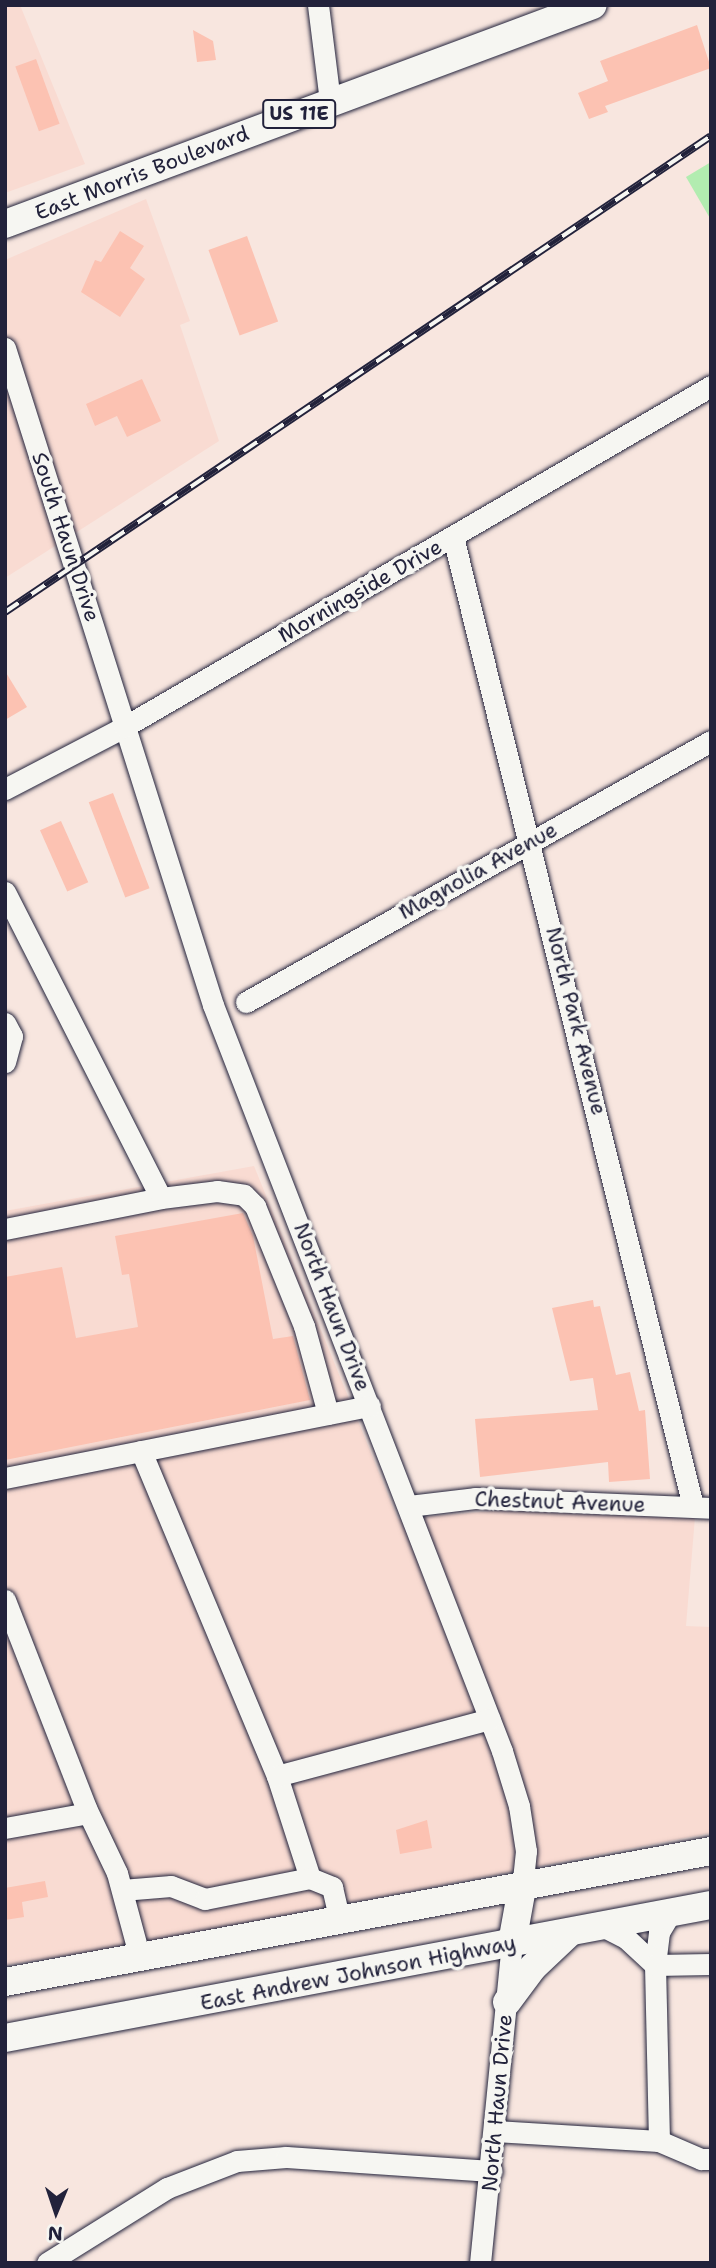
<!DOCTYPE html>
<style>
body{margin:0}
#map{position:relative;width:716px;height:2268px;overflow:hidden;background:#f8e6df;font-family:"Shantell Sans",sans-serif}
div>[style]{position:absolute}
.built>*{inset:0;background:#f9dbd2}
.green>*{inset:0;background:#b2ecb0}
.building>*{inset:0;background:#fcc2b2;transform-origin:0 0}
.roads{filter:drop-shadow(0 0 2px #22223b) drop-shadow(0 0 2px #22223b)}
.minor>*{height:21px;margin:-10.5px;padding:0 10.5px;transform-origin:10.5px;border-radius:10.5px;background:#f6f6f2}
.major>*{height:28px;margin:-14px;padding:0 14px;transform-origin:14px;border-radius:14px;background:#f6f6f2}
.rail>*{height:8px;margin-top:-4px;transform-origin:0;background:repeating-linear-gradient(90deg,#f6f6f2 0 16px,#22223b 0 32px);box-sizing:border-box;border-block:2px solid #22223b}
span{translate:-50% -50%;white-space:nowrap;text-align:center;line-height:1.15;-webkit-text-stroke:7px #f6f6f2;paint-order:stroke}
.shield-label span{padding:2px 5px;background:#f6f6f2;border:2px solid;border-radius:5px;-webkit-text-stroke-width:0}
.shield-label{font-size:19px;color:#22223b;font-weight:700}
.street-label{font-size:21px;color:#22223b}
.frame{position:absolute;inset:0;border:7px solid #22223b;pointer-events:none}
.north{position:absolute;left:21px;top:2177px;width:70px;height:70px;-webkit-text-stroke:5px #f6f6f2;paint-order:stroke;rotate:182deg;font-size:19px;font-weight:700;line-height:28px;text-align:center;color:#22223b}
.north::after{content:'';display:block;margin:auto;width:24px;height:32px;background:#22223b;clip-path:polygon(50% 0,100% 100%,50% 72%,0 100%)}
</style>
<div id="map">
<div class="built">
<i style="clip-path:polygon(5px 5px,20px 5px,85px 164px,5px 193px)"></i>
<i style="clip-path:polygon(146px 199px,190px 321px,180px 325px,219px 441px,5px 578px,5px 260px)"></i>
<i style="clip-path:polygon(254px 1166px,398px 1519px,504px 1510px,695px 1517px,686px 1626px,711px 1627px,711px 1833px,122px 1947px,5px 1965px,5px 1211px)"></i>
</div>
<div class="green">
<i style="clip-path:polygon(711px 162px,711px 220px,686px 177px)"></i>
</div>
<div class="building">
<i style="clip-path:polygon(697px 25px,711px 68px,605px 106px,608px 112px,589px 119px,578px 93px,608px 81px,600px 61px)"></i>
<i style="clip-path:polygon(193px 30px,213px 41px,216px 60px,197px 62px)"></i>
<i style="left:36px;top:59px;width:69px;height:22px;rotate:70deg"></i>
<i style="clip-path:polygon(120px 231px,144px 246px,130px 268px,145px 279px,120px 317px,81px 292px,95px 260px,101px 262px)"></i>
<i style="left:247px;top:236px;width:91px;height:41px;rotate:70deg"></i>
<i style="clip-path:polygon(142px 379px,161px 421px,127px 437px,117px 416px,95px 426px,86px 404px)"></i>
<i style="clip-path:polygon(5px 671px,27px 707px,5px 720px)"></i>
<i style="left:113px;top:793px;width:102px;height:26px;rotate:69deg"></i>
<i style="left:61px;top:821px;width:67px;height:23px;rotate:66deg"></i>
<i style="clip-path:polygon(243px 1213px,253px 1236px,273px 1339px,293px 1336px,310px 1400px,5px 1460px,5px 1277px,62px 1267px,76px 1338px,138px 1327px,129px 1274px,122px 1275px,115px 1236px)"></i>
<i style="clip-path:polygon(593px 1300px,594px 1307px,600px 1306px,616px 1375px,630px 1372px,639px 1411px,645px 1410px,650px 1479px,609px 1482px,608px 1462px,480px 1477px,475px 1419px,598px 1410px,593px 1378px,570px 1381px,552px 1308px)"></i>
<i style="clip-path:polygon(427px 1820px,432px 1848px,400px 1854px,396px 1830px)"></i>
<i style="clip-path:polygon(45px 1881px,48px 1897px,22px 1902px,24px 1917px,5px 1920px,5px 1888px)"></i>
</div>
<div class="roads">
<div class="minor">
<i style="left:318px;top:5px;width:98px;rotate:82.9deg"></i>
<i style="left:5px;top:348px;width:689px;rotate:72.43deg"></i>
<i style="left:213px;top:1005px;width:800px;rotate:68.82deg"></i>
<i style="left:502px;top:1751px;width:58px;rotate:72.8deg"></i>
<i style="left:519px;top:1806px;width:46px;rotate:81.2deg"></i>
<i style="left:526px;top:1851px;width:37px;rotate:96deg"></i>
<i style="left:453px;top:537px;width:998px;rotate:76.09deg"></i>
<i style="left:5px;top:789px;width:134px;rotate:-27.5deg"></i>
<i style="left:124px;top:727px;width:679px;rotate:-30.15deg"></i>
<i style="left:5px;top:892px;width:343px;rotate:63deg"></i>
<i style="left:246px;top:1002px;width:533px;rotate:-29.31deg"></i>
<i style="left:5px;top:1023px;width:15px;rotate:62deg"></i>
<i style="left:12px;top:1036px;width:27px;rotate:105deg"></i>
<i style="left:5px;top:1229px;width:159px;rotate:-11.2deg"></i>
<i style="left:161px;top:1198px;width:56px;rotate:-7.1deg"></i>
<i style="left:217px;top:1191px;width:27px;rotate:8deg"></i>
<i style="left:244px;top:1195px;width:16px;rotate:45deg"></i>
<i style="left:255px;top:1206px;width:130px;rotate:67.8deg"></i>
<i style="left:304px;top:1326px;width:91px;rotate:74.7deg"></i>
<i style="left:141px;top:1451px;width:352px;rotate:67.3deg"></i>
<i style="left:277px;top:1776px;width:107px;rotate:72.1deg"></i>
<i style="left:310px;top:1878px;width:24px;rotate:22deg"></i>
<i style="left:332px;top:1887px;width:35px;rotate:77deg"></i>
<i style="left:5px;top:1478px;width:372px;rotate:-11.2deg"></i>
<i style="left:409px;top:1506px;width:66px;rotate:-6.9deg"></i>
<i style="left:475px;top:1498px;width:236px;rotate:2.4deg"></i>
<i style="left:5px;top:1600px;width:223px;rotate:68.7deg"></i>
<i style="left:86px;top:1808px;width:72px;rotate:64.5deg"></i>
<i style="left:117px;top:1873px;width:88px;rotate:74.9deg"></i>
<i style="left:277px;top:1776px;width:220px;rotate:-15deg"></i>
<i style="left:5px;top:1828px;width:84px;rotate:-10.2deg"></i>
<i style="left:122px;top:1890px;width:49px;rotate:-4.7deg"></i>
<i style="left:171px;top:1886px;width:36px;rotate:21deg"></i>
<i style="left:205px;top:1899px;width:107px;rotate:-11.3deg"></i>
<i style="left:602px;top:1926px;width:28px;rotate:27deg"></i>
<i style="left:627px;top:1939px;width:38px;rotate:43deg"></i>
<i style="left:655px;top:1965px;width:33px;rotate:-83deg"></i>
<i style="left:659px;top:1932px;width:23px;rotate:-59deg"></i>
<i style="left:495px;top:2131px;width:164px;rotate:3.5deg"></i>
<i style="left:659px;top:2141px;width:46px;rotate:23.2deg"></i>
<i style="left:701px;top:2159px;width:10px"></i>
<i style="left:659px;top:2141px;width:176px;rotate:-91.3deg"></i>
<i style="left:655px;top:1965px;width:56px;rotate:-1deg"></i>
<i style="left:47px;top:2263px;width:142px;rotate:-32deg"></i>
<i style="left:167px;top:2188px;width:75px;rotate:-21.1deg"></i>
<i style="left:237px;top:2161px;width:49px;rotate:-4.7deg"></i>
<i style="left:286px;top:2157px;width:206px;rotate:3.9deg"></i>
<i style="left:480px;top:2263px;width:322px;rotate:-84.3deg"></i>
</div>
<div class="major">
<i style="left:5px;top:224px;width:627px;rotate:-20.43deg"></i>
<i style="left:512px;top:1943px;width:56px;rotate:-79.7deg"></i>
<i style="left:5px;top:1982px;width:718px;rotate:-10.51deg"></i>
<i style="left:507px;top:2002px;width:44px;rotate:-53.4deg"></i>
<i style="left:533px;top:1967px;width:51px;rotate:-43.4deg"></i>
<i style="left:5px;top:2038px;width:718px;rotate:-10.67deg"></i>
</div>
</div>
<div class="rail">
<i style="left:5px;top:612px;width:851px;rotate:-33.99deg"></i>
</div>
<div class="shield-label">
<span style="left:299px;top:114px">US 11E</span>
</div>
<div class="street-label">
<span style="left:142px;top:173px;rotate:-21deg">East Morris Boulevard</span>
<span style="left:66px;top:537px;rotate:72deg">South Haun Drive</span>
<span style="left:360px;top:591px;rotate:-30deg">Morningside Drive</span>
<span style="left:478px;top:871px;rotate:-29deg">Magnolia Avenue</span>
<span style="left:576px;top:1021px;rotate:76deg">North Park Avenue</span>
<span style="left:332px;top:1307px;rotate:69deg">North Haun Drive</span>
<span style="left:560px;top:1502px;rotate:2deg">Chestnut Avenue</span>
<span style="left:358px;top:1973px;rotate:-11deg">East Andrew Johnson Highway</span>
<span style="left:497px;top:2103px;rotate:-85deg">North Haun Drive</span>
</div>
<div class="frame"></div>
<div class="north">N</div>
</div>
